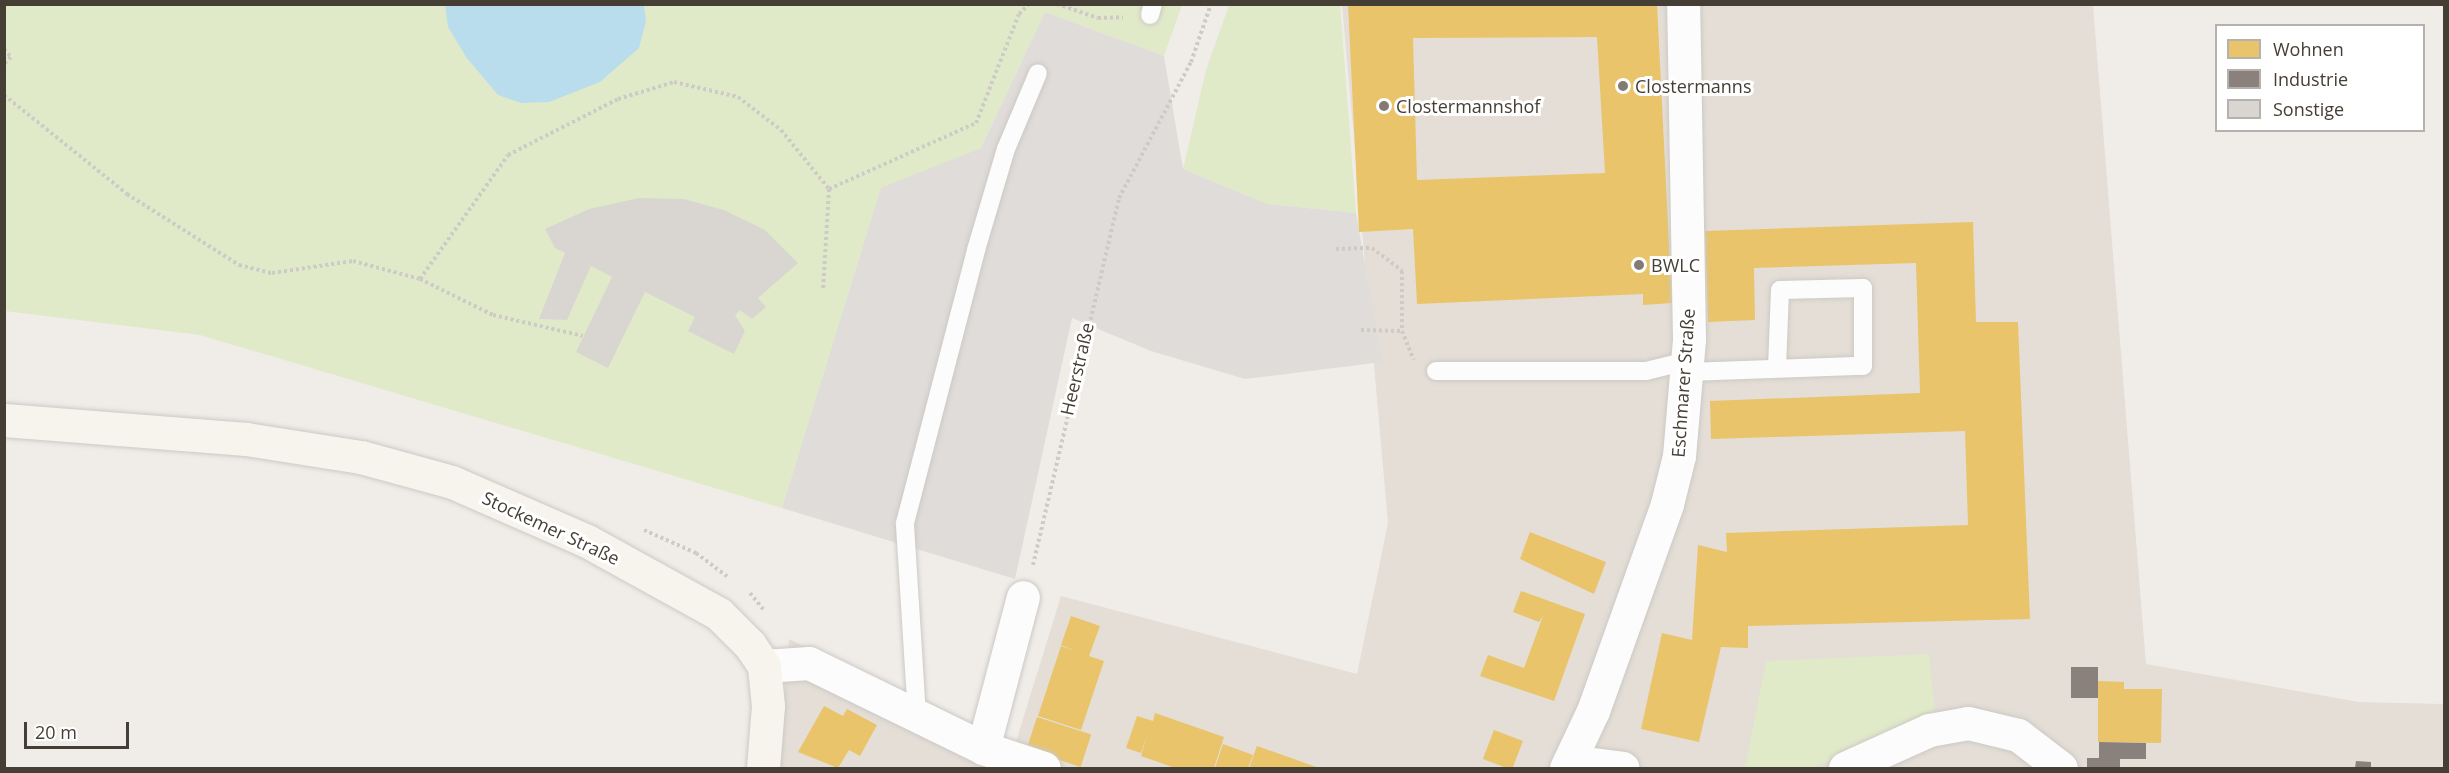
<!DOCTYPE html>
<meta charset="utf-8">
<style>
body{margin:0}
#map{position:relative;width:2449px;height:773px;overflow:hidden;background:#f0ede9;font-family:"Open Sans",sans-serif}
div>[style]{position:absolute}
.residential>*{inset:0;background:#e4ded6}
.green>*{inset:0;background:#e0eac9}
.parking>*{inset:0;background:#dfdcd9}
.water>*{inset:0;background:#b9dded}
.homes>*{inset:0;background:#e9c46a;transform-origin:0 0}
.industry>*{inset:0;background:#8a817c;transform-origin:0 0}
.building>*{inset:0;background:#d9d6d1}
.path>*{height:4px;margin-top:-2px;transform-origin:0;background:repeating-linear-gradient(90deg,#cecbc7 0 3px,transparent 0 6px)}
.roads{filter:drop-shadow(0 0 2px #ccc9c5) drop-shadow(0 0 2px #ccc9c5)}
.lane>*{height:18px;margin:-9px;padding:0 9px;transform-origin:9px;border-radius:9px;background:#fdfcfc}
.street>*{height:33px;margin:-16.5px;padding:0 16.5px;transform-origin:16.5px;border-radius:16.5px;background:#fdfcfc}
.secondary>*{height:33px;margin:-16.5px;padding:0 16.5px;transform-origin:16.5px;border-radius:16.5px;background:#f7f4ee}
.dots>*{width:16px;height:16px;translate:-50% -50%;box-sizing:border-box;border:3px solid #fff;border-radius:50%}
span{translate:-50% -50%;white-space:nowrap;text-align:center;line-height:1.15;-webkit-text-stroke:6px #fff;paint-order:stroke}
.poi-label{font-size:18px;color:#453e35}
.left{translate:0 -50%;text-align:left}
.street-label{font-size:18px;color:#453e35}
.frame{position:absolute;inset:0;border:6px solid #453e35;pointer-events:none}
.legend{position:absolute;left:2215px;top:24px;width:210px;height:108px;box-sizing:border-box;background:#fff;border:2px solid #b5b2ae;margin:0;padding:8px 10px;list-style:none;font-size:18px;color:#453e35}
.legend li{display:flex;align-items:center;gap:12px;height:30px}
.legend b{width:30px;border:2px solid #b5b2ae}
.scale{position:absolute;left:24px;top:722px;width:105px;height:27px;box-sizing:border-box;border:3px solid #453e35;border-top:0;padding-left:8px;font-size:18px;line-height:21px;white-space:nowrap;color:#453e35;-webkit-text-stroke:4px #fff;paint-order:stroke}
</style>
<div id="map">
<div class="residential">
<i style="clip-path:polygon(1342px 4px,2093px 5px,2146px 664px,2359px 702px,2444px 704px,2444px 768px,778px 768px,789px 639px,1015px 745px,1061px 596px,1357px 674px,1388px 523px)"></i>
</div>
<div class="green">
<i style="clip-path:polygon(5px 5px,1182px 5px,1164px 56px,1045px 12px,981px 148px,881px 189px,782px 508px,200px 335px,5px 311px)"></i>
<i style="clip-path:polygon(1229px 5px,1340px 5px,1356px 213px,1267px 204px,1183px 169px,1206px 70px)"></i>
<i style="clip-path:polygon(1929px 654px,1935px 716px,1813px 768px,1745px 768px,1766px 661px)"></i>
</div>
<div class="parking">
<i style="clip-path:polygon(1045px 12px,1164px 56px,1183px 169px,1267px 204px,1356px 213px,1382px 362px,1245px 379px,1151px 351px,1072px 318px,1015px 579px,782px 508px,881px 188px,981px 148px)"></i>
</div>
<div class="water">
<i style="clip-path:polygon(445px 5px,644px 5px,646px 21px,639px 48px,600px 82px,549px 102px,521px 103px,498px 95px,466px 57px,448px 27px)"></i>
</div>
<div class="homes">
<i style="clip-path:polygon(evenodd,1348px 4px,1657px 4px,1672px 303px,1643px 305px,1643px 294px,1417px 304px,1413px 229px,1359px 232px,1348px 4px,1597px 37px,1605px 173px,1417px 180px,1413px 38px,1597px 37px)"></i>
<i style="clip-path:polygon(1973px 222px,1976px 322px,2018px 322px,2030px 619px,1748px 626px,1748px 648px,1721px 647px,1699px 742px,1641px 729px,1662px 633px,1692px 640px,1698px 545px,1727px 552px,1726px 533px,1968px 525px,1965px 431px,1711px 439px,1710px 401px,1920px 393px,1916px 263px,1754px 268px,1755px 320px,1708px 322px,1705px 231px)"></i>
<i style="clip-path:polygon(1530px 532px,1606px 562px,1594px 594px,1520px 559px)"></i>
<i style="clip-path:polygon(1521px 591px,1585px 614px,1554px 701px,1480px 676px,1488px 655px,1524px 668px,1543px 616px,1539px 622px,1513px 612px)"></i>
<i style="clip-path:polygon(1071px 616px,1100px 626px,1089px 656px,1104px 661px,1081px 730px,1038px 716px,1061px 646px,1076px 651px,1061px 645px)"></i>
<i style="clip-path:polygon(2098px 681px,2124px 682px,2124px 689px,2162px 689px,2161px 743px,2098px 742px)"></i>
<i style="clip-path:polygon(824px 706px,843px 716px,847px 709px,877px 725px,860px 756px,849px 750px,838px 768px,798px 752px)"></i>
<i style="clip-path:polygon(1155px 713px,1224px 737px,1214px 768px,1175px 768px,1141px 756px,1147px 735px,1141px 753px,1126px 748px,1137px 716px,1153px 721px)"></i>
<i style="left:1037px;top:717px;width:57px;height:34px;rotate:18deg"></i>
<i style="left:1494px;top:730px;width:31px;height:31px;rotate:21deg"></i>
<i style="clip-path:polygon(1223px 744px,1253px 755px,1248px 768px,1215px 768px)"></i>
<i style="clip-path:polygon(1257px 746px,1319px 768px,1249px 768px)"></i>
</div>
<div class="industry">
<i style="left:2071px;top:667px;width:27px;height:31px"></i>
<i style="clip-path:polygon(2099px 742px,2146px 743px,2146px 759px,2120px 759px,2120px 768px,2087px 768px,2087px 758px,2099px 758px)"></i>
<i style="clip-path:polygon(2356px 761px,2371px 762px,2371px 768px,2355px 768px)"></i>
</div>
<div class="building">
<i style="clip-path:polygon(639px 198px,684px 199px,724px 210px,765px 230px,798px 263px,758px 298px,766px 307px,752px 319px,740px 310px,735px 315px,745px 331px,734px 354px,688px 331px,695px 317px,645px 292px,608px 368px,576px 352px,612px 277px,591px 266px,567px 320px,539px 319px,565px 253px,555px 248px,545px 229px,589px 209px)"></i>
</div>
<div class="path">
<i style="left:1057px;top:4px;width:43px;rotate:18.9deg"></i>
<i style="left:1098px;top:18px;width:25px;rotate:-2deg"></i>
<i style="left:4px;top:49px;width:11px;rotate:49deg"></i>
<i style="left:11px;top:57px;width:10px;rotate:135deg"></i>
<i style="left:4px;top:95px;width:158px;rotate:38.8deg"></i>
<i style="left:127px;top:194px;width:133px;rotate:32.4deg"></i>
<i style="left:239px;top:265px;width:34px;rotate:14deg"></i>
<i style="left:272px;top:273px;width:82px;rotate:-8.4deg"></i>
<i style="left:353px;top:261px;width:69px;rotate:15deg"></i>
<i style="left:420px;top:279px;width:152px;rotate:-54.6deg"></i>
<i style="left:508px;top:155px;width:123px;rotate:-27deg"></i>
<i style="left:618px;top:99px;width:59px;rotate:-16.9deg"></i>
<i style="left:674px;top:82px;width:66px;rotate:13.2deg"></i>
<i style="left:738px;top:97px;width:54px;rotate:37.5deg"></i>
<i style="left:781px;top:130px;width:76px;rotate:50.9deg"></i>
<i style="left:829px;top:189px;width:102px;rotate:93.4deg"></i>
<i style="left:829px;top:189px;width:161px;rotate:-24.2deg"></i>
<i style="left:976px;top:123px;width:117px;rotate:-68.5deg"></i>
<i style="left:1019px;top:14px;width:14px;rotate:-45deg"></i>
<i style="left:1336px;top:249px;width:36px;rotate:-2deg"></i>
<i style="left:1372px;top:248px;width:38px;rotate:37deg"></i>
<i style="left:1402px;top:271px;width:60px;rotate:90deg"></i>
<i style="left:1402px;top:331px;width:31px;rotate:68deg"></i>
<i style="left:420px;top:279px;width:81px;rotate:26.3deg"></i>
<i style="left:493px;top:315px;width:92px;rotate:13.1deg"></i>
<i style="left:1361px;top:330px;width:41px;rotate:1.4deg"></i>
<i style="left:644px;top:530px;width:57px;rotate:23.9deg"></i>
<i style="left:696px;top:553px;width:39px;rotate:37deg"></i>
<i style="left:1033px;top:565px;width:377px;rotate:-76.8deg"></i>
<i style="left:1119px;top:198px;width:154px;rotate:-62.1deg"></i>
<i style="left:1191px;top:62px;width:61px;rotate:-71deg"></i>
<i style="left:750px;top:593px;width:21px;rotate:51deg"></i>
</div>
<div class="roads">
<div class="lane">
<i style="left:1150px;top:15px;width:11px;rotate:-75deg"></i>
<i style="left:1436px;top:371px;width:210px"></i>
<i style="left:1646px;top:371px;width:42px;rotate:-13.7deg"></i>
<i style="left:1687px;top:372px;width:176px;rotate:-2deg"></i>
<i style="left:1863px;top:366px;width:78px;rotate:-90deg"></i>
<i style="left:1863px;top:288px;width:83px;rotate:178.6deg"></i>
<i style="left:1780px;top:290px;width:77px;rotate:92.2deg"></i>
<i style="left:917px;top:716px;width:193px;rotate:-93.6deg"></i>
<i style="left:905px;top:523px;width:282px;rotate:-75.4deg"></i>
<i style="left:976px;top:250px;width:105px;rotate:-73.5deg"></i>
<i style="left:1006px;top:149px;width:82px;rotate:-67.2deg"></i>
</div>
<div class="street">
<i style="left:764px;top:666px;width:45px;rotate:-3.8deg"></i>
<i style="left:809px;top:663px;width:194px;rotate:26deg"></i>
<i style="left:983px;top:748px;width:64px;rotate:18.2deg"></i>
<i style="left:983px;top:748px;width:156px;rotate:-75.2deg"></i>
<i style="left:1570px;top:761px;width:53px;rotate:7.5deg"></i>
<i style="left:1566px;top:768px;width:63px;rotate:-64.7deg"></i>
<i style="left:1593px;top:711px;width:220px;rotate:-70.3deg"></i>
<i style="left:1667px;top:504px;width:49px;rotate:-76deg"></i>
<i style="left:1679px;top:456px;width:117px;rotate:-85.1deg"></i>
<i style="left:1689px;top:339px;width:335px;rotate:-91deg"></i>
<i style="left:1845px;top:768px;width:92px;rotate:-24.3deg"></i>
<i style="left:1929px;top:730px;width:40px;rotate:-10deg"></i>
<i style="left:1968px;top:723px;width:51px;rotate:13.5deg"></i>
<i style="left:2018px;top:735px;width:54px;rotate:37.5deg"></i>
</div>
<div class="secondary">
<i style="left:4px;top:420px;width:243px;rotate:4.5deg"></i>
<i style="left:246px;top:439px;width:116px;rotate:8.9deg"></i>
<i style="left:361px;top:457px;width:94px;rotate:15.4deg"></i>
<i style="left:452px;top:482px;width:147px;rotate:23.6deg"></i>
<i style="left:587px;top:541px;width:151px;rotate:28.9deg"></i>
<i style="left:719px;top:614px;width:44px;rotate:45deg"></i>
<i style="left:750px;top:645px;width:25px;rotate:56deg"></i>
<i style="left:764px;top:666px;width:40px;rotate:84.3deg"></i>
<i style="left:768px;top:706px;width:62px;rotate:94.6deg"></i>
</div>
</div>
<div class="dots">
<i style="left:1623px;top:86px;background:#817b74"></i>
<i style="left:1384px;top:106px;background:#817b74"></i>
<i style="left:1639px;top:265px;background:#817b74"></i>
</div>
<div class="poi-label">
<span class="left" style="left:1635px;top:86px">Clostermanns</span>
<span class="left" style="left:1396px;top:106px">Clostermannshof</span>
<span class="left" style="left:1651px;top:265px">BWLC</span>
</div>
<div class="street-label">
<span style="left:1077px;top:369px;rotate:-77deg">Heerstraße</span>
<span style="left:1683px;top:383px;rotate:-86deg">Eschmarer Straße</span>
<span style="left:551px;top:528px;rotate:25deg">Stockemer Straße</span>
</div>
<div class="frame"></div>
<ul class="legend">
<li><b style="height:16px;background:#e9c46a"></b>Wohnen</li>
<li><b style="height:16px;background:#8a817c"></b>Industrie</li>
<li><b style="height:16px;background:#d9d6d1"></b>Sonstige</li>
</ul>
<div class="scale">20 m</div>
</div>
